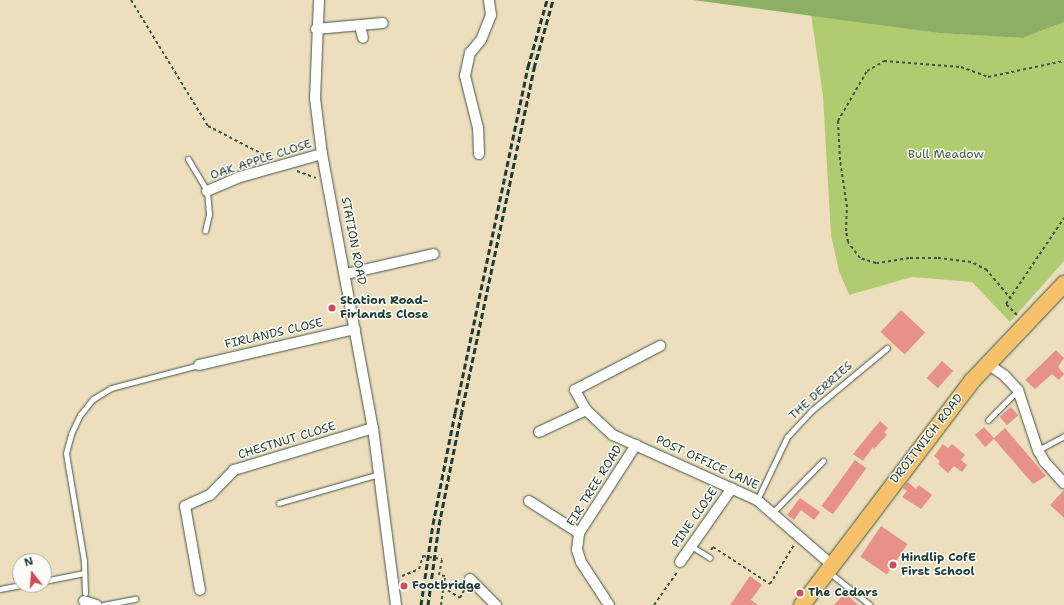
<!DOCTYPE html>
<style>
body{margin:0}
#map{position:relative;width:1064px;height:605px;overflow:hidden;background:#eddfbd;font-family:"Shantell Sans",sans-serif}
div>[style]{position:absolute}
.green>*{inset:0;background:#b1cb71}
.forest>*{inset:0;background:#8caf63}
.building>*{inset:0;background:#e79189;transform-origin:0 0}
.path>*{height:2px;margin-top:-1px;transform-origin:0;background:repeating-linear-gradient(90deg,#3e5549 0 3px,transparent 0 6px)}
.roads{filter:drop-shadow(0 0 1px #3e5549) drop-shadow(0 0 1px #3e5549)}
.lane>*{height:5px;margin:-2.5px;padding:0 2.5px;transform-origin:2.5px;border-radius:2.5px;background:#fff}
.street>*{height:10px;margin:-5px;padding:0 5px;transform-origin:5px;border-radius:5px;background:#fff}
.primary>*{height:16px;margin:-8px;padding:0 8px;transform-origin:8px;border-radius:8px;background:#f5c16b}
.rail>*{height:3px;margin-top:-1.5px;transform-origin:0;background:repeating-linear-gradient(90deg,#1f3d34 0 6px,transparent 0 9px)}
.path-bridge>*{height:2px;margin-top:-1px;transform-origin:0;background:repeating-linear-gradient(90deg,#3e5549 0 3px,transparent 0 6px)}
.dots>*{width:11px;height:11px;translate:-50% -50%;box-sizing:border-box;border:2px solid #fdfcf7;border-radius:50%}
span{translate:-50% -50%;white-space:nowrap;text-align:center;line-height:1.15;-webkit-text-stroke:3px #fdfcf7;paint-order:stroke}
.park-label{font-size:12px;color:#446043}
.street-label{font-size:12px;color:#1f3d34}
.poi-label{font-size:12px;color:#1f3d34;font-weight:700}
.left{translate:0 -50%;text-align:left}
.north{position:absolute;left:12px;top:553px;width:40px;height:40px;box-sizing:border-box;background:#fdfcf7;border:1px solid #a4b0a9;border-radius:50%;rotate:343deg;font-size:11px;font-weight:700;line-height:16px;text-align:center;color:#1f3d34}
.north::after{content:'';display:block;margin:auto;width:14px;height:18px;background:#d1495b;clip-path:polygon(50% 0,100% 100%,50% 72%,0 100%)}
</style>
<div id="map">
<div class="green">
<i style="clip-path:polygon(811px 14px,939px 33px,1023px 38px,1064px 22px,1064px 261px,1010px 322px,972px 282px,912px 277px,849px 295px,839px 271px,831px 235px,823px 96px)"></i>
</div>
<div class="forest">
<i style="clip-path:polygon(693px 0,1064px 0,1064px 22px,1023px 38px,939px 33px)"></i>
</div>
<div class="building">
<i style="left:901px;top:310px;width:33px;height:30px;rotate:43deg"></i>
<i style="clip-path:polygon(1056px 350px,1064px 358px,1058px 367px,1064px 374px,1059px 380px,1052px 374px,1035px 389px,1025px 380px)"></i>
<i style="left:942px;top:361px;width:15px;height:23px;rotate:42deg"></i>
<i style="left:1011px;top:407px;width:11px;height:15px;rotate:49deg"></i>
<i style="clip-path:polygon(880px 421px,888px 428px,884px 432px,887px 435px,874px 449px,873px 447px,863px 461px,853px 454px)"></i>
<i style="clip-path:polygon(984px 427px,994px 438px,1005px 428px,1046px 476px,1033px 484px,994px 439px,985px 447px,975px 435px)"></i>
<i style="clip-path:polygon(943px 444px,948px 448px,952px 444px,965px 455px,961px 460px,967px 465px,962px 472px,954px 466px,948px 473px,938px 464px,940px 461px,934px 456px)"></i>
<i style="left:855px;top:460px;width:14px;height:57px;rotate:36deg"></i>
<i style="clip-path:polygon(908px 482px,916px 489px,919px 485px,932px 495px,921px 509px,902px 497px,907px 491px,903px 488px)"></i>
<i style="clip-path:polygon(1064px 490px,1064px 518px,1050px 505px)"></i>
<i style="clip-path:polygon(800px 498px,820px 512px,814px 520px,801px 510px,794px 520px,787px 515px)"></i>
<i style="left:881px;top:526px;width:32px;height:37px;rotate:34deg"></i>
<i style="clip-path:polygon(750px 576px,762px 585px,751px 600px,758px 605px,730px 605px)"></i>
<i style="clip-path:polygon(845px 593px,858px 605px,834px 605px)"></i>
</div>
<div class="path">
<i style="left:131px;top:0;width:148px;rotate:58.6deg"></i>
<i style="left:208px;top:126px;width:70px;rotate:27.3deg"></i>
<i style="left:297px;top:171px;width:20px;rotate:20deg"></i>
<i style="left:1011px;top:299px;width:38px;rotate:-130deg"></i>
<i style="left:987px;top:270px;width:18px;rotate:-153deg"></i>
<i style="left:971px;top:262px;width:34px;rotate:-173deg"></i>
<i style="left:937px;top:258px;width:28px;rotate:180deg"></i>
<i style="left:909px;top:258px;width:33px;rotate:171deg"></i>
<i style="left:876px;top:263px;width:17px;rotate:-163deg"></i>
<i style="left:860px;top:258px;width:20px;rotate:-127deg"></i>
<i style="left:848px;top:242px;width:11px;rotate:-100deg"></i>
<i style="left:846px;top:231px;width:24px;rotate:-88deg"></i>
<i style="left:847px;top:207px;width:48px;rotate:-98.5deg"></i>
<i style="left:840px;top:160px;width:39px;rotate:-93deg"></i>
<i style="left:838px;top:121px;width:58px;rotate:-59.9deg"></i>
<i style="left:867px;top:71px;width:20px;rotate:-30deg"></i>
<i style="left:884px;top:61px;width:77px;rotate:4.5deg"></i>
<i style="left:961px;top:67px;width:29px;rotate:20deg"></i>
<i style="left:988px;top:77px;width:78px;rotate:-11.9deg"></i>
<i style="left:1017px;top:315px;width:16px;rotate:-135deg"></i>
<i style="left:1006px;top:304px;width:104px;rotate:-56deg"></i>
<i style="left:711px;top:550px;width:4px;rotate:-56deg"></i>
<i style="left:713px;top:547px;width:68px;rotate:33deg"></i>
<i style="left:770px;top:584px;width:46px;rotate:-58.4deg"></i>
<i style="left:402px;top:576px;width:18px;rotate:-22deg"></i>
<i style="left:419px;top:569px;width:14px;rotate:-73deg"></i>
<i style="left:443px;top:587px;width:20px;rotate:33deg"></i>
<i style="left:460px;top:598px;width:11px;rotate:-63deg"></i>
<i style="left:441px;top:605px;width:29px;rotate:-82deg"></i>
<i style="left:445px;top:576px;width:6px;rotate:-171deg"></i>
<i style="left:439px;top:575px;width:16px;rotate:-79deg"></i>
<i style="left:654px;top:605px;width:42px;rotate:-54.8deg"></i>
</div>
<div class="roads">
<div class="lane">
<i style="left:188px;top:159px;width:37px;rotate:59deg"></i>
<i style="left:207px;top:191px;width:23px;rotate:85deg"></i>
<i style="left:209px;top:214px;width:17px;rotate:103deg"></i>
<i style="left:988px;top:420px;width:42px;rotate:-45deg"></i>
<i style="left:1038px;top:450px;width:30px;rotate:-28deg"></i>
<i style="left:757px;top:500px;width:70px;rotate:-64.5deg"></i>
<i style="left:787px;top:437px;width:35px;rotate:-47deg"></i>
<i style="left:811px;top:411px;width:99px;rotate:-39.7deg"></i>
<i style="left:279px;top:503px;width:104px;rotate:-16.2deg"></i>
<i style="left:772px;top:513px;width:73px;rotate:-45.6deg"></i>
<i style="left:691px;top:546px;width:22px;rotate:32deg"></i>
<i style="left:830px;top:573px;width:51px;rotate:38.7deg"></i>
<i style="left:44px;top:581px;width:41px;rotate:-11.3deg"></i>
<i style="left:0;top:589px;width:20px;rotate:-11deg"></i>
<i style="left:85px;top:593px;width:32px;rotate:-92deg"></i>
<i style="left:84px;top:561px;width:109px;rotate:-99.5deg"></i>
<i style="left:66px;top:453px;width:20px;rotate:-75deg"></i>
<i style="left:71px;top:434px;width:21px;rotate:-65deg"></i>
<i style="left:80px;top:415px;width:21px;rotate:-51deg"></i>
<i style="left:93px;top:399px;width:21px;rotate:-31deg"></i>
<i style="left:111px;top:388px;width:91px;rotate:-14.6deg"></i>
<i style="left:103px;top:605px;width:33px;rotate:-11deg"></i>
</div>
<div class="street">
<i style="left:319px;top:0;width:98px;rotate:92.3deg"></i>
<i style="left:315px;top:98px;width:56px;rotate:82.9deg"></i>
<i style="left:322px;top:154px;width:279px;rotate:79.5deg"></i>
<i style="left:373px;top:428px;width:178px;rotate:82.6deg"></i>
<i style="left:360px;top:26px;width:12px;rotate:76deg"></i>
<i style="left:316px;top:29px;width:67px;rotate:-5.1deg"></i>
<i style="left:479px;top:154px;width:26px;rotate:-92deg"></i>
<i style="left:478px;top:128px;width:54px;rotate:-104deg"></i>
<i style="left:465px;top:76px;width:24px;rotate:-78deg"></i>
<i style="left:470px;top:53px;width:17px;rotate:-50deg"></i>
<i style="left:481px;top:40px;width:27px;rotate:-68deg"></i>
<i style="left:491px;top:15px;width:15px;rotate:-98deg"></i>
<i style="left:207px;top:191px;width:36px;rotate:-23deg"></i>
<i style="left:240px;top:177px;width:85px;rotate:-15.7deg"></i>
<i style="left:346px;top:274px;width:90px;rotate:-12.8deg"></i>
<i style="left:988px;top:364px;width:19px;rotate:35deg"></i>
<i style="left:1004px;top:375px;width:21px;rotate:47deg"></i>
<i style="left:1018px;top:390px;width:63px;rotate:71.6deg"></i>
<i style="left:1038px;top:450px;width:13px;rotate:61deg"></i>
<i style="left:1044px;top:461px;width:30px;rotate:48deg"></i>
<i style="left:199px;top:365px;width:160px;rotate:-13deg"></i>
<i style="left:586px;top:410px;width:37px;rotate:43deg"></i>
<i style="left:613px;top:435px;width:158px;rotate:24.3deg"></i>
<i style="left:757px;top:500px;width:98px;rotate:40.9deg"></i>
<i style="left:539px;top:432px;width:52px;rotate:-25.1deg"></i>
<i style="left:586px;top:410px;width:23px;rotate:-119deg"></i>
<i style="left:575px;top:390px;width:96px;rotate:-27.4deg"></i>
<i style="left:529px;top:501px;width:59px;rotate:32.6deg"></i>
<i style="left:680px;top:562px;width:90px;rotate:-54.9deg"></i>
<i style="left:470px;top:579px;width:37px;rotate:45deg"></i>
<i style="left:200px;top:590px;width:85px;rotate:-100.1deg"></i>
<i style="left:185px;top:506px;width:27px;rotate:-24deg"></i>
<i style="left:210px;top:495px;width:35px;rotate:-46deg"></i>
<i style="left:234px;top:470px;width:145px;rotate:-16.8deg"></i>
<i style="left:84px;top:601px;width:13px;rotate:18deg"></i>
<i style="left:609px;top:605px;width:51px;rotate:-123.1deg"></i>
<i style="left:581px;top:562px;width:13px;rotate:-108deg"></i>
<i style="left:577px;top:550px;width:17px;rotate:-83deg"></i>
<i style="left:579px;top:533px;width:105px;rotate:-57.1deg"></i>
</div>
<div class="primary">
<i style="left:802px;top:605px;width:281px;rotate:-52.8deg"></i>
<i style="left:972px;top:381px;width:134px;rotate:-46.5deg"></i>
</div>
</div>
<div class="rail">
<i style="left:421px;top:605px;width:82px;rotate:-81.6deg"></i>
<i style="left:433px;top:524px;width:113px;rotate:-78.8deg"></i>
<i style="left:455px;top:413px;width:354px;rotate:-78.1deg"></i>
<i style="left:528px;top:67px;width:70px;rotate:-74.2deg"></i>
<i style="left:428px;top:605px;width:81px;rotate:-82.2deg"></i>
<i style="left:439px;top:525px;width:112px;rotate:-78.7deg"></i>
<i style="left:461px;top:415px;width:355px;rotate:-78.1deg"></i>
<i style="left:534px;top:68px;width:71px;rotate:-74.4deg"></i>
</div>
<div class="path-bridge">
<i style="left:423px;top:556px;width:19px;rotate:9deg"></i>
</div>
<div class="dots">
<i style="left:332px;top:308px;background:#d1495b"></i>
<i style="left:893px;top:565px;background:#d1495b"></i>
<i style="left:404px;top:586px;background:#d1495b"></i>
<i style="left:800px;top:593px;background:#d1495b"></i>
</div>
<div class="park-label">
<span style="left:946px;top:155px">Bull Meadow</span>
</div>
<div class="street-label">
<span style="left:261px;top:160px;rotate:-18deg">OAK APPLE CLOSE</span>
<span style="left:353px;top:241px;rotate:79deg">STATION ROAD</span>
<span style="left:274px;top:334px;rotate:-13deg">FIRLANDS CLOSE</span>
<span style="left:821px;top:391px;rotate:-42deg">THE DERRIES</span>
<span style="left:927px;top:439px;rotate:-52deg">DROITWICH ROAD</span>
<span style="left:287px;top:441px;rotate:-17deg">CHESTNUT CLOSE</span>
<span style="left:707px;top:463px;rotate:25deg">POST OFFICE LANE</span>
<span style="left:595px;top:486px;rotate:-58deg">FIR TREE ROAD</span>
<span style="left:695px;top:518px;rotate:-55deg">PINE CLOSE</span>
</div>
<div class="poi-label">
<span class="left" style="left:340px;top:308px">Station Road-<br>Firlands Close</span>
<span class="left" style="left:901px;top:565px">Hindlip CofE<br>First School</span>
<span class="left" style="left:412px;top:586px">Footbridge</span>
<span class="left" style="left:808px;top:593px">The Cedars</span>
</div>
<div class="north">N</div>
</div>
